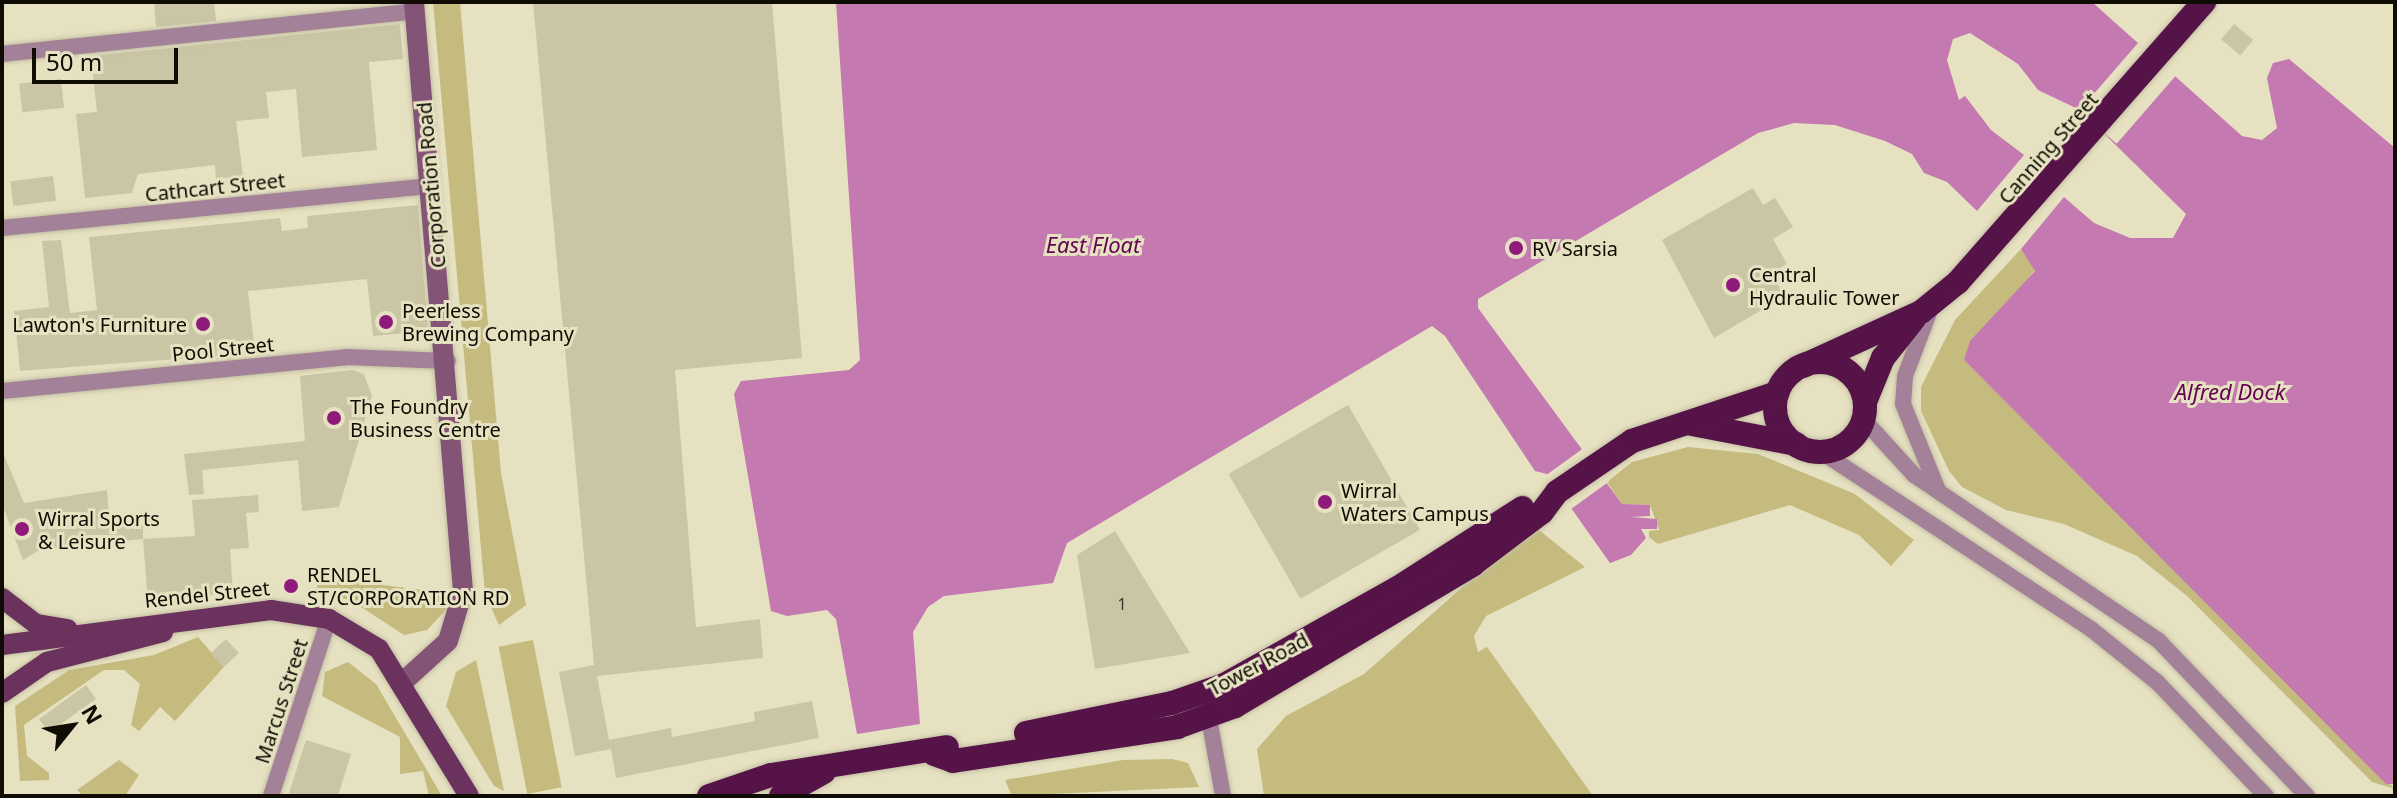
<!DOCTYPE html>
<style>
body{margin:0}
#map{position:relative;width:2397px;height:798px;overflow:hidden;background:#e6e1c1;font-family:"Noto Sans",sans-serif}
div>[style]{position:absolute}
.green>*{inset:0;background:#c5bb7f;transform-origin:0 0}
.water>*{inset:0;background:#c479b0}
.pier>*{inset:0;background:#e6e1c1;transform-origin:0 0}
.building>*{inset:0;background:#cac5a5;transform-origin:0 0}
.roads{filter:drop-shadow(0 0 2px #c3bfa3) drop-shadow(0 0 2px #c3bfa3)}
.street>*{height:16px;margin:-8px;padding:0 8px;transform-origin:8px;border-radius:8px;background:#a38198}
.secondary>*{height:20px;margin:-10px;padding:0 10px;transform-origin:10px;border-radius:10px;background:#835476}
.primary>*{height:20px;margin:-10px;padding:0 10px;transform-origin:10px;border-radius:10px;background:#6b325d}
.highway>*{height:24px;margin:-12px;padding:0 12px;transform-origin:12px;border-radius:12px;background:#561348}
.highway>.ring{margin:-12px;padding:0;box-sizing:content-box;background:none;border:24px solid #561348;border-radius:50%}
.dots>*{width:22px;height:22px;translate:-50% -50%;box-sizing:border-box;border:4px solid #e6e1c1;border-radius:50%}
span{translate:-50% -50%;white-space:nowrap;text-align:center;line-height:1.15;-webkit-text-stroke:6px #e6e1c1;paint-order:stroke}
.number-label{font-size:16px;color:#3d3a2c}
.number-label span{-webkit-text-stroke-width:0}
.street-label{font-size:20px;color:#0e0c03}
.poi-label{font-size:20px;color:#0e0c03}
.left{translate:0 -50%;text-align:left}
.right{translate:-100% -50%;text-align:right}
.water-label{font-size:22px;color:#630352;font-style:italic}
.frame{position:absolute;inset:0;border:4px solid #0e0c03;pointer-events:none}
.north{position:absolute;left:32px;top:686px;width:80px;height:80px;-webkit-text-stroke:6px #e6e1c1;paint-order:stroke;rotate:60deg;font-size:22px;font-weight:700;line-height:32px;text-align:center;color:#0e0c03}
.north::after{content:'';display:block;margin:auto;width:28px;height:36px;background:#0e0c03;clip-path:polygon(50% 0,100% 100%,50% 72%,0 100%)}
.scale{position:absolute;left:32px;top:48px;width:146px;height:36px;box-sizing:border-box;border:4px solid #0e0c03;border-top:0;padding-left:10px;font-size:24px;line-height:28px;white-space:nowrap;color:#0e0c03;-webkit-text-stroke:6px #e6e1c1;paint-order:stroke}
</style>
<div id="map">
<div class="green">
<i style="clip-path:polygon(433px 2px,460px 2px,501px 473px,526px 605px,499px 625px,485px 594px)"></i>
<i style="clip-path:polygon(2021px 249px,2035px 270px,1964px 360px,2395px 789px,2372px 782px,2187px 596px,2137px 556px,2064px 524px,2006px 510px,1962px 487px,1949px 471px,1921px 411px,1921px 387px,1955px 320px)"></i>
<i style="clip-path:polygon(1688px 447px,1758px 454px,1855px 494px,1914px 540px,1891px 566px,1859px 535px,1790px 505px,1658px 544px,1649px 537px,1649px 531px,1659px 530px,1650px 505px,1622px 504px,1607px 482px,1632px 462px)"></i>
<i style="clip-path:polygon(1539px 530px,1585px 567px,1486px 616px,1474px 636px,1478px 652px,1487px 647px,1593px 796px,1264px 796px,1257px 749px,1286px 716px,1364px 674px,1467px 583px)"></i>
<i style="clip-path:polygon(318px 577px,447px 593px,446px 610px,427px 630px,404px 635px,352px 601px,317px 590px)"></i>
<i style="clip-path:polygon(198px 637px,224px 667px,175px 721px,160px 707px,139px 731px,131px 725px,140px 684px,124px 670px,104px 670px,24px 725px,27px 756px,49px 773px,49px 780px,20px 781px,15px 706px,69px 670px,154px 655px)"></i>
<i style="left:533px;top:640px;width:150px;height:35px;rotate:79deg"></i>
<i style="clip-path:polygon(476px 660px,504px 791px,494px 786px,446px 706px,456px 672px)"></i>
<i style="clip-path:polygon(348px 662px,376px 684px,442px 796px,429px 796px,423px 771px,400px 774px,400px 737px,322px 696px,325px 672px)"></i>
<i style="clip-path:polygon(1172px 759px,1188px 763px,1199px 787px,1012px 796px,1005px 780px,1123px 760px)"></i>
<i style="clip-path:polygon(119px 760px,139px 775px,125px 796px,83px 796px,77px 790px)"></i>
</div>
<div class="water">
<i style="clip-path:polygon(836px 2px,2092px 2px,2242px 136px,2262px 140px,2277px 128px,2267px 78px,2273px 63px,2289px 59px,2395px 148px,2395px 784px,2386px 784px,1964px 360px,1970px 341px,2035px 271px,2021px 249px,2064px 197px,2094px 223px,2130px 238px,2173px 238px,2186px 214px,2080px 110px,2038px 90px,2018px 64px,1970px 33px,1953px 39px,1947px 60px,1959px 100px,1965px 96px,1991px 130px,2024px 155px,1977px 211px,1947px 182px,1924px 173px,1912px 154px,1885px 141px,1835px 125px,1794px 123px,1758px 133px,1478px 299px,1478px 308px,1622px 504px,1650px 505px,1650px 516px,1631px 517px,1657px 519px,1657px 529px,1641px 529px,1646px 538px,1631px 555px,1610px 563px,1547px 474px,1535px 471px,1445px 336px,1432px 326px,1067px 543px,1053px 583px,944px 596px,928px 607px,913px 632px,920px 724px,857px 734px,836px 619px,827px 610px,787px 616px,771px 611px,734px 394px,741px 381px,849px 370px,860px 360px)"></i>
</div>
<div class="pier">
<i style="left:2138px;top:43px;width:50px;height:90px;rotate:41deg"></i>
<i style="left:1585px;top:447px;width:42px;height:49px;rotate:54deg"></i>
</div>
<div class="building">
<i style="clip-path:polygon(154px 2px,214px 2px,216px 21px,156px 27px)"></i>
<i style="clip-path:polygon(533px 2px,772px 2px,802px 358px,675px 370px,696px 627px,760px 619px,763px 658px,597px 676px,609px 740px,671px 728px,672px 737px,755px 721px,754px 712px,812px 701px,819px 738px,616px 778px,611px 749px,575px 756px,559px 672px,594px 665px)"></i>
<i style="clip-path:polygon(400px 24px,403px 59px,369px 62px,377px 150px,302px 157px,296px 89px,266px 92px,269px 118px,236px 121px,243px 176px,216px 179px,215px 165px,138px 174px,132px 193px,85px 198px,76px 114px,97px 112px,91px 56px)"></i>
<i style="left:2234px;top:24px;width:25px;height:20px;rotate:40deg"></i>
<i style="left:61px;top:79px;width:29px;height:42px;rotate:84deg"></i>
<i style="left:53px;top:176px;width:25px;height:43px;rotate:83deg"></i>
<i style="clip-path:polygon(1753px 188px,1763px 205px,1775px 198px,1793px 227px,1773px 239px,1787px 264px,1771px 273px,1785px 296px,1714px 338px,1662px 240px)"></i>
<i style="clip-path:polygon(418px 205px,428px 331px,373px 336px,367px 279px,248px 291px,255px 353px,20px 371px,14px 311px,49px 307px,42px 241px,61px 240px,70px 313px,97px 310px,89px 237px,280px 218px,282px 231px,308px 228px,307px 216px)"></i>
<i style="clip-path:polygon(352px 370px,364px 374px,372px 396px,339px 507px,302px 511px,298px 460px,202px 470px,204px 494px,189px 495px,184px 454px,305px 441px,300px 376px)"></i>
<i style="left:1348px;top:405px;width:144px;height:138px;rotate:60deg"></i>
<i style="clip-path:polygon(2px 450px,24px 503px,107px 490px,110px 527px,143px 525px,143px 539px,41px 549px,23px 560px,2px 504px)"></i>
<i style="clip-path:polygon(258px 495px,259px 512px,246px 513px,249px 548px,230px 549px,233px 593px,148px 601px,143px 539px,195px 536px,192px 500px)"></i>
<i style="clip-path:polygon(1115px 531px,1190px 653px,1095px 669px,1077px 555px)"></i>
<i style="left:226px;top:639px;width:19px;height:21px;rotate:47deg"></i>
<i style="left:86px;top:685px;width:17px;height:58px;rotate:54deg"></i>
<i style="clip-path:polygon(306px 740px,351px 754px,338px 796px,288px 796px)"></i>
</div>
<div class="roads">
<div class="street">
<i style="left:2px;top:54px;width:415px;rotate:-5.9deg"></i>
<i style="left:2px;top:228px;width:431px;rotate:-5.6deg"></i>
<i style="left:1929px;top:313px;width:67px;rotate:110.9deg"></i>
<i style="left:1905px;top:376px;width:28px;rotate:94deg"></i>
<i style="left:1903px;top:404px;width:93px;rotate:67.9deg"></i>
<i style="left:2px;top:391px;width:346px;rotate:-5.6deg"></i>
<i style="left:346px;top:357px;width:102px;rotate:2.2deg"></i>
<i style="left:1863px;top:419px;width:76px;rotate:47.7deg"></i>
<i style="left:1914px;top:475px;width:295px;rotate:34.1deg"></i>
<i style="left:2158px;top:640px;width:216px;rotate:46.3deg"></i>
<i style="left:1820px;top:451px;width:324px;rotate:33.3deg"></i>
<i style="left:2091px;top:629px;width:85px;rotate:38.8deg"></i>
<i style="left:2157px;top:682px;width:158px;rotate:46.3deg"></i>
<i style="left:1207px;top:707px;width:90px;rotate:79.8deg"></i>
<i style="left:271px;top:796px;width:186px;rotate:-71.9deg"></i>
</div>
<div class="secondary">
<i style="left:404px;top:681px;width:59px;rotate:-42.3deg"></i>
<i style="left:448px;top:641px;width:52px;rotate:-73.3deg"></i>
<i style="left:463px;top:591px;width:591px;rotate:-94.76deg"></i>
</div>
<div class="primary">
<i style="left:2px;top:598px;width:43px;rotate:37.4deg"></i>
<i style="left:36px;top:624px;width:32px;rotate:9deg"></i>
<i style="left:2px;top:645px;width:271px;rotate:-7.4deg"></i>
<i style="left:271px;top:610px;width:59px;rotate:8.8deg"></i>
<i style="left:329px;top:619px;width:58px;rotate:31deg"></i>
<i style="left:379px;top:649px;width:172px;rotate:58.5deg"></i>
<i style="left:2px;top:693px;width:55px;rotate:-34.6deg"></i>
<i style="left:47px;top:662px;width:120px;rotate:-14.5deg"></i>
</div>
<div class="highway">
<i class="ring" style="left:1775px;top:362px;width:66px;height:66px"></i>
<i style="left:1803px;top:366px;width:130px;rotate:-24.6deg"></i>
<i style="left:1921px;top:312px;width:48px;rotate:-39deg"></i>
<i style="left:1958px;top:282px;width:373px;rotate:-48.7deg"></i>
<i style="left:1865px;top:402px;width:48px;rotate:-67.8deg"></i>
<i style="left:1883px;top:358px;width:50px;rotate:-51.5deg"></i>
<i style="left:1692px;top:424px;width:106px;rotate:10.9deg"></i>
<i style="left:1026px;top:733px;width:149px;rotate:-11.6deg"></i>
<i style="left:1172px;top:703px;width:55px;rotate:-19.1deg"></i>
<i style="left:1224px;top:685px;width:197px;rotate:-29.2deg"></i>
<i style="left:1396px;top:589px;width:150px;rotate:-32.7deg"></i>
<i style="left:934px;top:754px;width:20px;rotate:20deg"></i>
<i style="left:953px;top:761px;width:227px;rotate:-8.6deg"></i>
<i style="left:1177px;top:727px;width:62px;rotate:-19.9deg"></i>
<i style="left:1235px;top:706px;width:276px;rotate:-30.7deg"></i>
<i style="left:1472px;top:565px;width:88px;rotate:-37.1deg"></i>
<i style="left:1542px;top:512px;width:25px;rotate:-53deg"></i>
<i style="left:1557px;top:492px;width:91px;rotate:-34.2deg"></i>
<i style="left:1632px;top:441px;width:153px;rotate:-18.3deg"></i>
<i style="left:709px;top:796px;width:65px;rotate:-18.7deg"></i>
<i style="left:771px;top:775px;width:178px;rotate:-9deg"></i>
<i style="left:781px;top:796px;width:49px;rotate:-29.2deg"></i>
</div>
</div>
<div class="dots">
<i style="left:1516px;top:248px;background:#901a79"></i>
<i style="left:1733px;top:285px;background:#901a79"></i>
<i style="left:386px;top:322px;background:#901a79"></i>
<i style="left:203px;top:324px;background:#901a79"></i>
<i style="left:334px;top:418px;background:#901a79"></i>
<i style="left:1325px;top:502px;background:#901a79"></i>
<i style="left:22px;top:529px;background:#901a79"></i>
<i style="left:291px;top:586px;background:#901a79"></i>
</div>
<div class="number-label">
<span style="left:1122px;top:604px">1</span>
</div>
<div class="street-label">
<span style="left:2048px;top:148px;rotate:-49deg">Canning Street</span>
<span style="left:431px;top:185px;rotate:-95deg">Corporation Road</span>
<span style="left:215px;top:187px;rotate:-6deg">Cathcart Street</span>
<span style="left:223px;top:349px;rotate:-6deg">Pool Street</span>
<span style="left:207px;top:594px;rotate:-6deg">Rendel Street</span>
<span style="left:1258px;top:664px;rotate:-28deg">Tower Road</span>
<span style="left:281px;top:701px;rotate:-72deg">Marcus Street</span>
</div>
<div class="poi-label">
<span class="left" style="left:1532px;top:248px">RV Sarsia</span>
<span class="left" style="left:1749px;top:286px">Central<br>Hydraulic Tower</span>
<span class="left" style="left:402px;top:322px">Peerless<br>Brewing Company</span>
<span class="right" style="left:187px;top:324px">Lawton's Furniture</span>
<span class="left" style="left:350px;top:418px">The Foundry<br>Business Centre</span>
<span class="left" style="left:1341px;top:502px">Wirral<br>Waters Campus</span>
<span class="left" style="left:38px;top:530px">Wirral Sports<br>&amp; Leisure</span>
<span class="left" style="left:307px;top:586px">RENDEL<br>ST/CORPORATION RD</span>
</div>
<div class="water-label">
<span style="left:1093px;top:245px">East Float</span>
<span style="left:2230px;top:392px">Alfred Dock</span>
</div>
<div class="frame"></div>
<div class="north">N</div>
<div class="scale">50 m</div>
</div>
